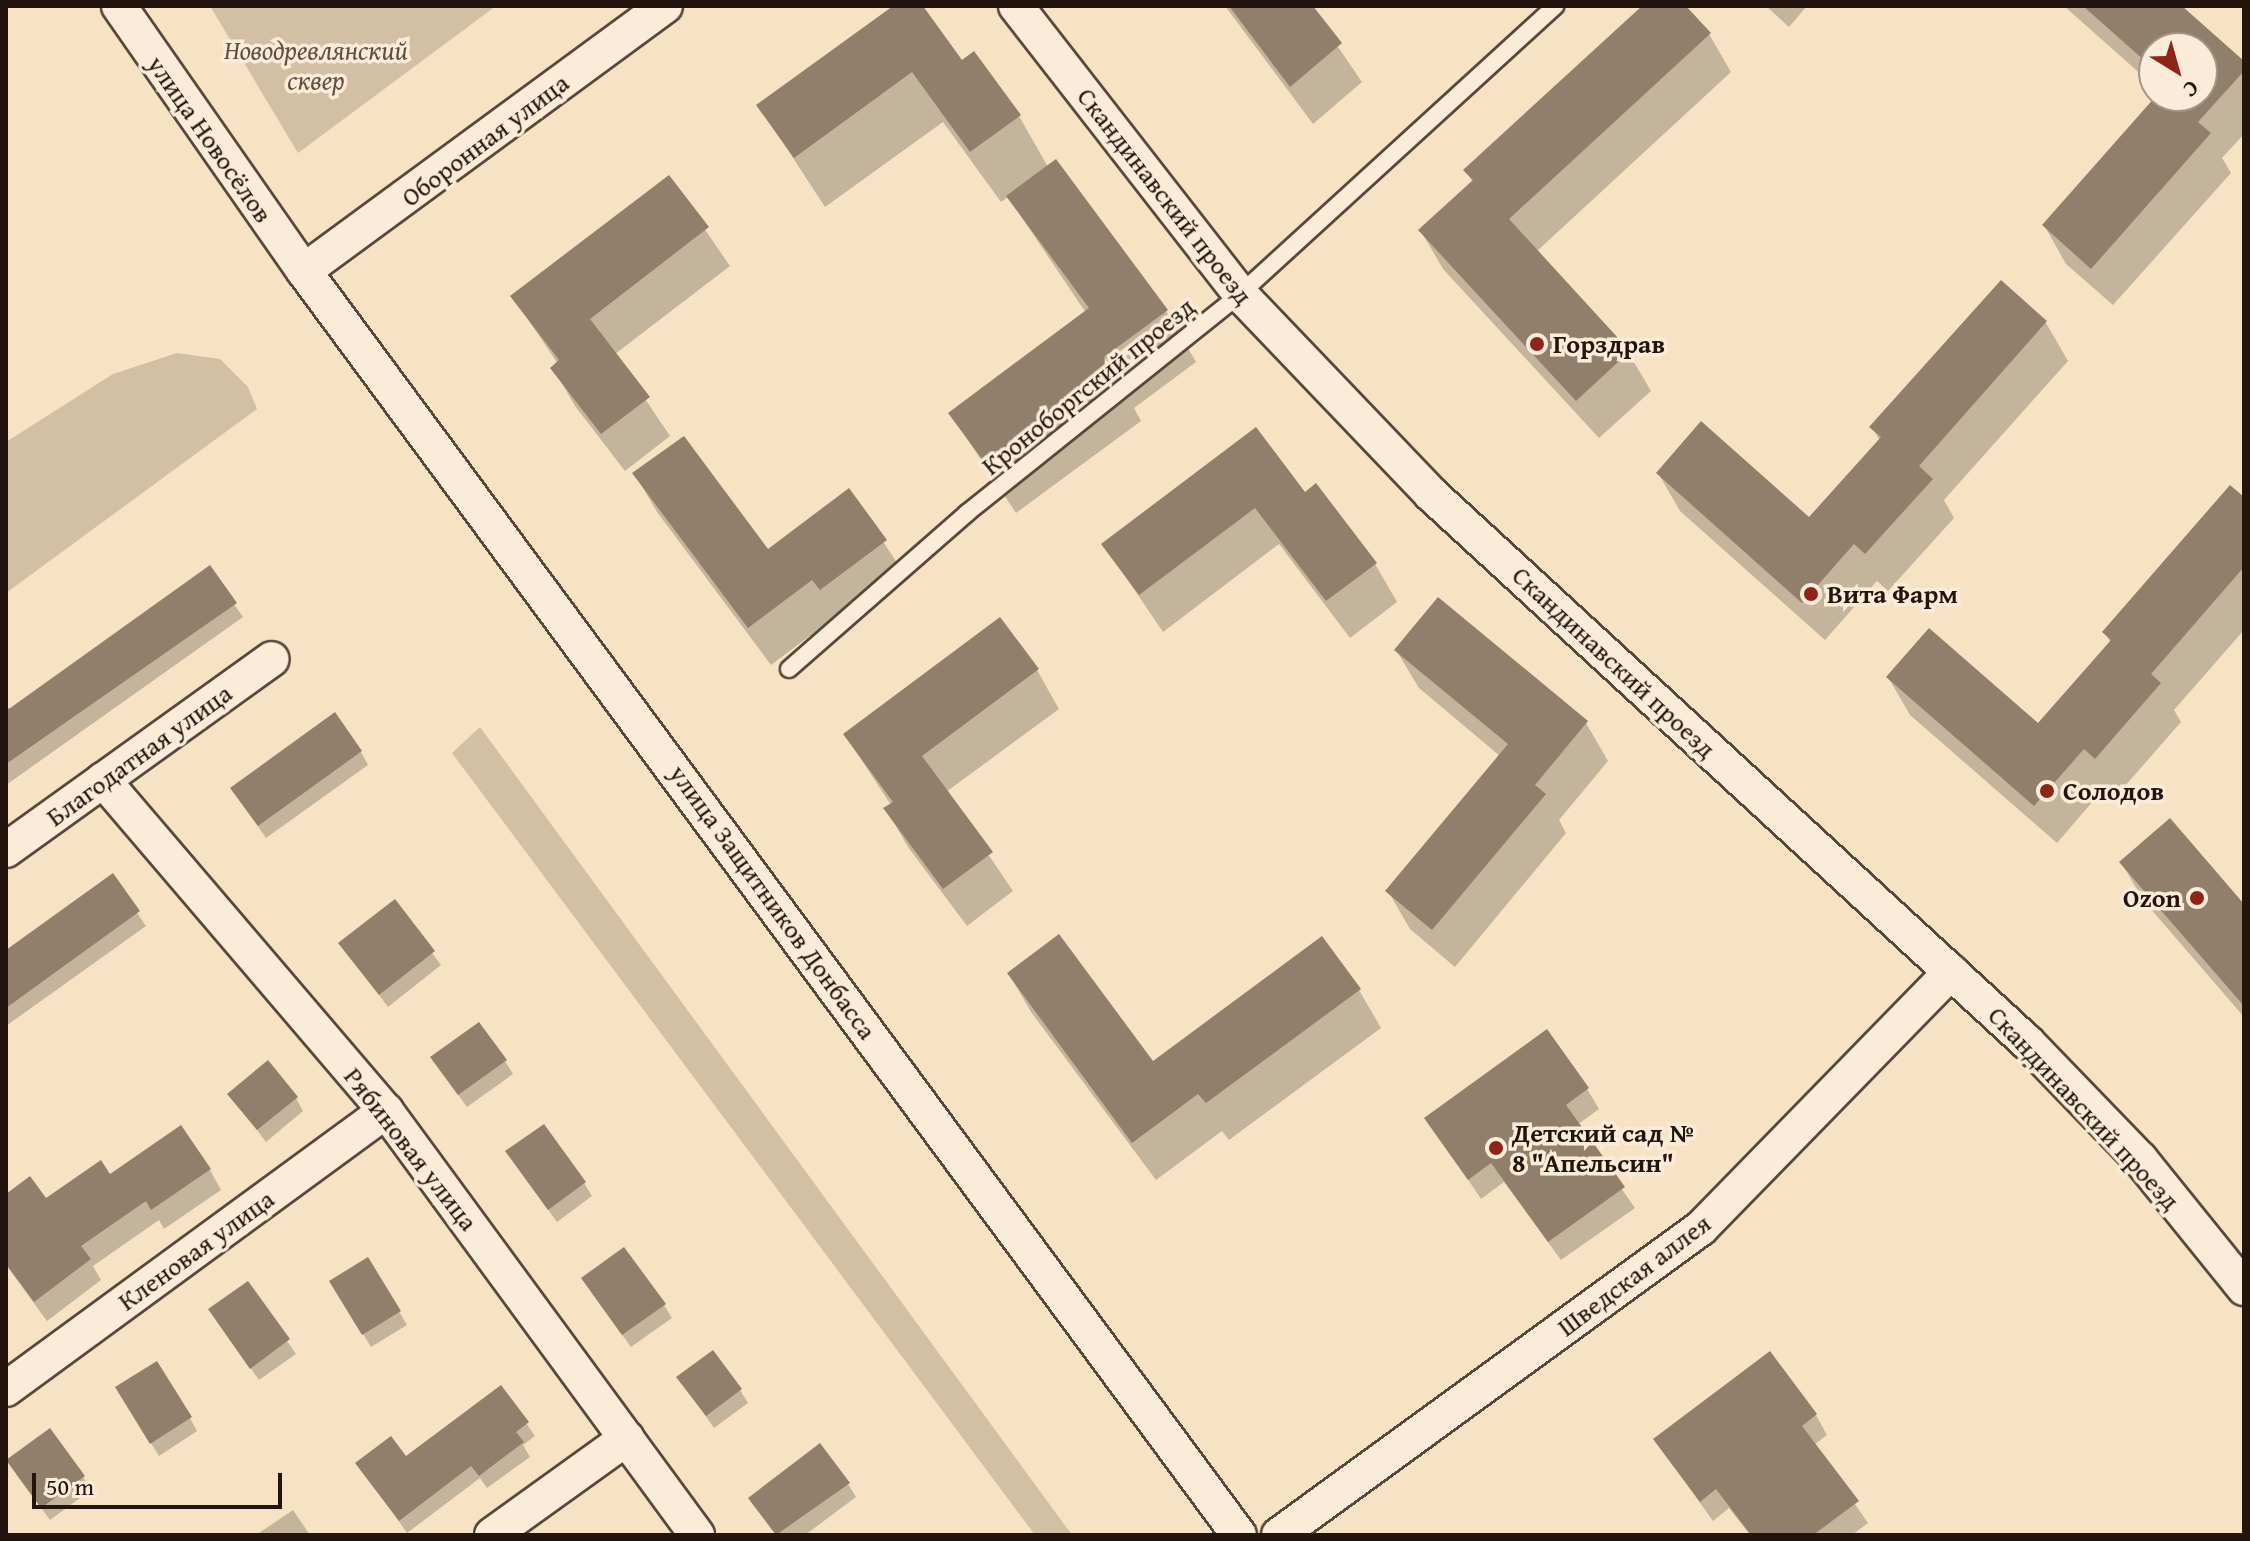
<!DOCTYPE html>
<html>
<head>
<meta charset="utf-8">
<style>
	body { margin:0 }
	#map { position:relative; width:2250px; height:1541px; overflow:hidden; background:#f7e2c3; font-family:"Gentium Book Plus",serif }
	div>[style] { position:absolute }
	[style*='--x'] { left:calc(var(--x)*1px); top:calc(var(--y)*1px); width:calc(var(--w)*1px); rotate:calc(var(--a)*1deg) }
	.green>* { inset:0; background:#d3bfa4 }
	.shadow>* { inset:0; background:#0003 }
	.building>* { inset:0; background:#917f6c }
	.roads { filter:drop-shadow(2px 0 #58483b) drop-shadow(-2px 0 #58483b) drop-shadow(0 2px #58483b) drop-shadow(0 -2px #58483b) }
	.lane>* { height:16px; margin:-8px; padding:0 8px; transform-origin:8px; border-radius:8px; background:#faecd8 }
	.street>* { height:34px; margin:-17px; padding:0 17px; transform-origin:17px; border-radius:17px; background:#faecd8 }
	.dots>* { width:22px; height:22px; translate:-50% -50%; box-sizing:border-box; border:4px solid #faecd8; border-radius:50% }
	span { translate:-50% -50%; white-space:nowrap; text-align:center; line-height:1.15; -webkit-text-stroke:7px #faecd8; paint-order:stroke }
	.park-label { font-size:26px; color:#615042; font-style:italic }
	.street-label { font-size:26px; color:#23140e }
	.poi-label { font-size:26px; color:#23140e; font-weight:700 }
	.left { translate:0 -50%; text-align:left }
	.right { translate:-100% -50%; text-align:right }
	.frame { position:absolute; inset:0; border:8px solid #23140e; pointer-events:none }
	.north { position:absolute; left:2138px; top:32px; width:80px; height:80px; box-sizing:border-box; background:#faecd8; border:2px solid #a49687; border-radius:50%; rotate:143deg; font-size:22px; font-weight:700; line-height:32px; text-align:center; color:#23140e }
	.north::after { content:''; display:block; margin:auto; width:28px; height:36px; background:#8f2418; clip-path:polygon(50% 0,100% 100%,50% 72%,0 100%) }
	.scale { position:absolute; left:32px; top:1473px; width:250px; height:36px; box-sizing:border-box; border:4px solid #23140e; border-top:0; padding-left:10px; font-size:24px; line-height:28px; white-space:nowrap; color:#23140e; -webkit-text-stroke:6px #faecd8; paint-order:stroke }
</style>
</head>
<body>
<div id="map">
	<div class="green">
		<i style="clip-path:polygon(210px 6px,496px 6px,298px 153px)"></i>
		<i style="clip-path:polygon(177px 353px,220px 359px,248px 387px,257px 409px,6px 593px,6px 442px,113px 374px)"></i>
		<i style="clip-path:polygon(480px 727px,1072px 1535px,1035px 1535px,452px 753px)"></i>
	</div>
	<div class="shadow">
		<i style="clip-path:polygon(896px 6px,921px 6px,962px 62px,1019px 116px,1048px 167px,1166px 311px,1196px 362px,1134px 408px,1141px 421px,1016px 513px,950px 413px,1086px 313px,1008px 197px,1001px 202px,943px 122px,825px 207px,759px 106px)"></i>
		<i style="clip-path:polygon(1225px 6px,1310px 6px,1362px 82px,1313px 124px)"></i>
		<i style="clip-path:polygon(1645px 6px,1683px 6px,1709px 34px,1731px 72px,1536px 252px,1628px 352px,1651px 391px,1599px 438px,1443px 269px,1421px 231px,1473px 183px,1466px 171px)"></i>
		<i style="clip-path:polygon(1766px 6px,1807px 6px,1789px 27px)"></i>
		<i style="clip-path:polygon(2064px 6px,2179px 6px,2244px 64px,2244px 134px,2222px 158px,2231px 173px,2113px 305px,2066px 264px,2044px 225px,2159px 96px,2202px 96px,2202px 48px,2154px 48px,2154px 86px)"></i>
		<i style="clip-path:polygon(669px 177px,730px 266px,615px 354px,670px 436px,625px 471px,575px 406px,553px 368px,558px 364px,513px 297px)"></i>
		<i style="clip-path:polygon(2001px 283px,2046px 323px,2068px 361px,1944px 500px,1954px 518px,1888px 591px,1877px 581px,1825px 640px,1680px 511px,1658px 473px,1809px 520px,1880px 441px,1872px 427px)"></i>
		<i style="clip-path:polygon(635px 474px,768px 552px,849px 491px,908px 579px,843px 627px,835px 617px,771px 665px,657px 512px)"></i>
		<i style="clip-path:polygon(1304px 495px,1375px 564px,1397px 602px,1350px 638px,1279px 544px,1163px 632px,1104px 545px)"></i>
		<i style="clip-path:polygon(2244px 500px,2244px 630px,2174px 710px,2181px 722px,2117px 795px,2106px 786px,2057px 843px,1910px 715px,1888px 677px,2039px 726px,2111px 643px,2104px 632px)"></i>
		<i style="clip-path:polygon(209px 568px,243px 617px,6px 785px,6px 708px,14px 708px)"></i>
		<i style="clip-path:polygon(1396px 650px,1586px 723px,1608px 761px,1559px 820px,1566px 833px,1455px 967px,1410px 929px,1388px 891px,1500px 756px,1419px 688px)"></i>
		<i style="clip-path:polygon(1037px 670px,1059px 709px,946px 792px,1013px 891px,967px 926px,908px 847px,886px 809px,891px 805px,845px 735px)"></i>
		<i style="clip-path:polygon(361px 752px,368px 765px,266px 838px,240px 801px)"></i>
		<i style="clip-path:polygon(2121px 862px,2244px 907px,2244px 1017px,2143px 900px)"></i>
		<i style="clip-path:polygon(112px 876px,146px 926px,6px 1026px,6px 952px)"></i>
		<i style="clip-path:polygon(394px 902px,441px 965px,388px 1007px,341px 944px)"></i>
		<i style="clip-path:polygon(1009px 974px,1153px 1064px,1359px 990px,1381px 1028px,1229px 1140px,1222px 1131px,1156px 1180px,1031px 1012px)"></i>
		<i style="clip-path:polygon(505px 1061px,513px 1074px,467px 1107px,441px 1071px)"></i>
		<i style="clip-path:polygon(1587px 1089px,1599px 1109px,1577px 1125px,1635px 1208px,1561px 1260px,1504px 1182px,1481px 1199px,1427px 1118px)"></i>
		<i style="clip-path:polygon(230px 1094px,296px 1098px,303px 1111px,266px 1142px)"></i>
		<i style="clip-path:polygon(516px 1165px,584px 1183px,592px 1196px,557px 1222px)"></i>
		<i style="clip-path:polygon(210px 1170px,221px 1190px,164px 1229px,159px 1220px,93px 1266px,101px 1280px,47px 1321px,6px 1265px,6px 1197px,46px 1201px,110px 1176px)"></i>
		<i style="clip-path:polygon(368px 1259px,407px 1325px,371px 1347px,331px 1282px)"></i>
		<i style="clip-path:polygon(247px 1283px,296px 1354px,259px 1380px,219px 1323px)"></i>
		<i style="clip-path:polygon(591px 1292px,664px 1305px,672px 1318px,631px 1347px)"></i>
		<i style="clip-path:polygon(679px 1378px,740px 1390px,748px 1403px,714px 1428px)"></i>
		<i style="clip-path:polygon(501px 1387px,535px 1436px,523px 1445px,530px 1457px,487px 1488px,480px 1478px,407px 1533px,358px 1463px,406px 1459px)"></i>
		<i style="clip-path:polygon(125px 1401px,190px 1418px,197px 1431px,159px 1456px)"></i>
		<i style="clip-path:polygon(1816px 1415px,1827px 1435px,1814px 1445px,1868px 1523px,1852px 1535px,1750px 1535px,1729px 1508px,1713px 1521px,1655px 1440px)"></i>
		<i style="clip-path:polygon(16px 1474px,83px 1477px,91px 1490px,50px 1520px)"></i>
		<i style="clip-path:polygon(848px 1484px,856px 1497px,805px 1535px,776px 1535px,751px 1498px)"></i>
		<i style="clip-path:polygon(293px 1510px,310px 1535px,256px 1535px)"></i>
	</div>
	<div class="building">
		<i style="clip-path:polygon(893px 6px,923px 6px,962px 60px,974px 51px,1021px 115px,970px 152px,912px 72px,794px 158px,756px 105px)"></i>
		<i style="clip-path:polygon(1229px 6px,1313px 6px,1342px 43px,1290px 87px)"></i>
		<i style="clip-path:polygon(1642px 6px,1686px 6px,1711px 33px,1509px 219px,1630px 351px,1576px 401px,1418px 230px,1473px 180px,1463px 170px)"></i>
		<i style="clip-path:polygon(2083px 6px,2182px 6px,2244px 61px,2244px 71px,2198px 122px,2211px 133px,2091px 269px,2042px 225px,2156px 96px,2202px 96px,2202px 48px,2154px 48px,2154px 69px)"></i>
		<i style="clip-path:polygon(1056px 159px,1168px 310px,1104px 357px,1113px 368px,985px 463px,948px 413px,1089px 308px,1006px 196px)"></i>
		<i style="clip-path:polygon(669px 175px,709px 227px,590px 319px,650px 397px,601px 434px,550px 368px,559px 360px,510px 296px)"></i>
		<i style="clip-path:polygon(2001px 280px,2047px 321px,1919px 466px,1933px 479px,1865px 554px,1854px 544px,1802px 603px,1656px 473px,1701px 421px,1809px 517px,1881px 437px,1869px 427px)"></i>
		<i style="clip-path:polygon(1256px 427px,1305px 492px,1316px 483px,1377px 563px,1326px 601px,1255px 508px,1139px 595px,1101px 544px)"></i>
		<i style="clip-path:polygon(684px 436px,768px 549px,849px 488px,887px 540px,820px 590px,812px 580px,748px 628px,632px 473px)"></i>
		<i style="clip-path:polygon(2230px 485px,2244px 497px,2244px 567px,2151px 674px,2161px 683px,2095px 759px,2084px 749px,2034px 806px,1886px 677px,1929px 628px,2038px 723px,2111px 640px,2102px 632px)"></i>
		<i style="clip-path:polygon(210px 565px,237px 603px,6px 764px,6px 711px)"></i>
		<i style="clip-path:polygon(1438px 597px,1588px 721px,1535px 785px,1546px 794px,1432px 930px,1385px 891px,1508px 744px,1394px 650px)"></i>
		<i style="clip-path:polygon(1000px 617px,1039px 669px,922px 756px,993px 852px,943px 889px,883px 808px,893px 802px,843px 734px)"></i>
		<i style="clip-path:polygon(335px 712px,362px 751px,258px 826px,230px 788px)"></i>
		<i style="clip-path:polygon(2170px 818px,2244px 904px,2244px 1006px,2119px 862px)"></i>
		<i style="clip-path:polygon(113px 873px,140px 911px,6px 1008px,6px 950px)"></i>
		<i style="clip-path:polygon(395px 899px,435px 951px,379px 995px,338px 943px)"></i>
		<i style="clip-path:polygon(1059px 934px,1153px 1061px,1322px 936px,1361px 989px,1206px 1103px,1198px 1094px,1132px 1143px,1007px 973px)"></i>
		<i style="clip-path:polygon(479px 1022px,507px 1060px,458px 1095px,430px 1057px)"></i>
		<i style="clip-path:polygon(1547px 1029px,1589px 1088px,1566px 1105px,1625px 1187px,1548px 1242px,1491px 1163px,1468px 1180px,1424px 1118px)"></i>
		<i style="clip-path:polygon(268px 1060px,298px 1097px,257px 1130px,227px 1094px)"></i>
		<i style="clip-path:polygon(544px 1124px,586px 1182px,548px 1210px,505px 1151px)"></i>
		<i style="clip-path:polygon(181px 1125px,211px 1169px,151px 1210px,146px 1201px,81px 1246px,91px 1259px,34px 1302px,6px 1264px,6px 1194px,30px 1176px,46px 1198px,101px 1160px,110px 1174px)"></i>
		<i style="clip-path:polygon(624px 1247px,666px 1304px,622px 1335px,581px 1278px)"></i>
		<i style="clip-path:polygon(368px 1257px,401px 1311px,362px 1335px,329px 1281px)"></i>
		<i style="clip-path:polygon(248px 1281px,290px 1339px,250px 1369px,208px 1309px)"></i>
		<i style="clip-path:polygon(713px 1350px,742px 1389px,706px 1416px,676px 1377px)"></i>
		<i style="clip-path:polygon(1770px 1351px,1817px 1414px,1802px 1426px,1859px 1501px,1813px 1535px,1751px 1535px,1716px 1489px,1700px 1502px,1653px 1439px)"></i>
		<i style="clip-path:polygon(157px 1361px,192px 1417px,150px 1444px,115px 1387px)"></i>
		<i style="clip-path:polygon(501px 1385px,529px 1422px,516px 1432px,524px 1442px,479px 1476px,471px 1466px,399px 1521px,355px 1463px,391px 1436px,406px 1456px)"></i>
		<i style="clip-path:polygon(50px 1428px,85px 1476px,41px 1508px,6px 1460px)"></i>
		<i style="clip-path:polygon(820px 1443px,850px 1483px,776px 1535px,748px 1498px)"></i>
	</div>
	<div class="roads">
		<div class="lane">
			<i style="--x:789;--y:669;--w:237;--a:-41.2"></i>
			<i style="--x:967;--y:513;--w:350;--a:-38.7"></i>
			<i style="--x:1240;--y:294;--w:427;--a:-42.4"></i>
		</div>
		<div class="street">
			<i style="--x:119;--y:6;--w:323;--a:55.1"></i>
			<i style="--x:304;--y:271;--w:1572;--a:53.51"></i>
			<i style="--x:1016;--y:6;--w:365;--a:52.1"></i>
			<i style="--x:1240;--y:294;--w:277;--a:46.3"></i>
			<i style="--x:1431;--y:494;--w:810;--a:42.6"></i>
			<i style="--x:2027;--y:1042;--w:163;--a:46"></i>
			<i style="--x:2140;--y:1159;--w:166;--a:51.1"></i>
			<i style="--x:304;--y:271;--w:448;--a:-36.3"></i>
			<i style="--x:103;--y:780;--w:435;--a:49.5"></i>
			<i style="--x:386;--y:1111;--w:526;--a:53.74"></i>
			<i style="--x:6;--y:850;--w:327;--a:-35.7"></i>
			<i style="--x:6;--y:1389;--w:471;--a:-36.2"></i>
			<i style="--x:492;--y:1535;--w:166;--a:-35.7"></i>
			<i style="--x:1279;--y:1535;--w:522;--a:-36.04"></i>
			<i style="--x:1701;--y:1228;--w:358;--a:-45.7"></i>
		</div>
	</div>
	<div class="dots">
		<i style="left:1537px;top:344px;background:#8f2418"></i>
		<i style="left:1811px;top:594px;background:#8f2418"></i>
		<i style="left:2047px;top:791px;background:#8f2418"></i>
		<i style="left:2197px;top:898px;background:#8f2418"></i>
		<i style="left:1496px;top:1148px;background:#8f2418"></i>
	</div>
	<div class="park-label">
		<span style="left:316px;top:65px">Новодревлянский<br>сквер</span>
	</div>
	<div class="street-label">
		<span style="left:210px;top:139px;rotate:55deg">улица Новосёлов</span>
		<span style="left:485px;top:140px;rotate:-37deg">Оборонная улица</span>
		<span style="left:1165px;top:196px;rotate:52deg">Скандинавский проезд</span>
		<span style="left:1088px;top:386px;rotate:-39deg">Кроноборгский проезд</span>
		<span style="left:1614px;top:662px;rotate:43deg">Скандинавский проезд</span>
		<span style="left:139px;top:755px;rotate:-36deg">Благодатная улица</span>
		<span style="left:773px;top:902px;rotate:54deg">улица Защитников Донбасса</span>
		<span style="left:2084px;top:1108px;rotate:47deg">Скандинавский проезд</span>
		<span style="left:411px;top:1149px;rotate:52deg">Рябиновая улица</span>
		<span style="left:196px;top:1250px;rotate:-36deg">Кленовая улица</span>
		<span style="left:1634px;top:1275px;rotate:-37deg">Шведская аллея</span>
	</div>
	<div class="poi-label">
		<span class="left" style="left:1553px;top:344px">Горздрав</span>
		<span class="left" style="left:1827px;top:594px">Вита Фарм</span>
		<span class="left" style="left:2063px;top:791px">Солодов</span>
		<span class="right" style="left:2181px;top:898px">Ozon</span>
		<span class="left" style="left:1512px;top:1148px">Детский сад №<br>8 "Апельсин"</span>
	</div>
	<div class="frame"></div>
	<div class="north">С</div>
	<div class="scale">50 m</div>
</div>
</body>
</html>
